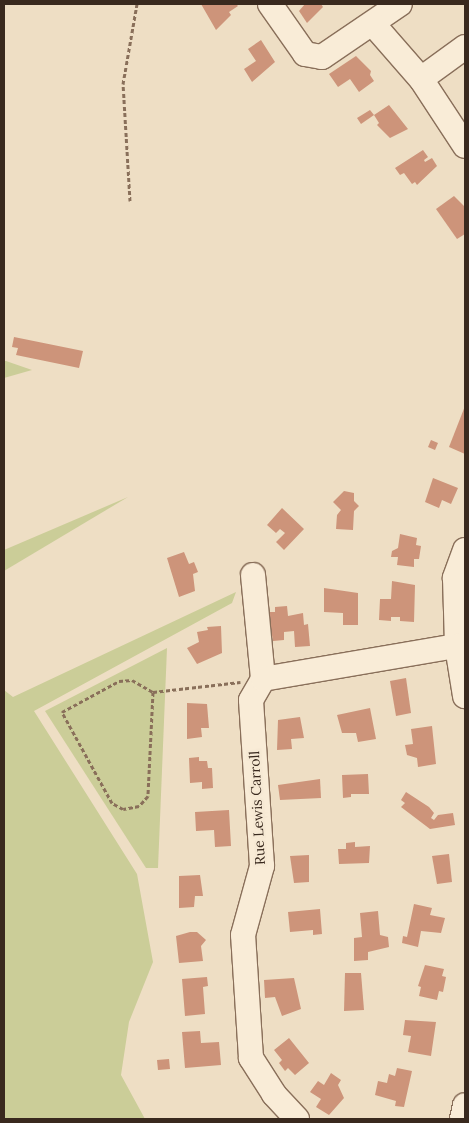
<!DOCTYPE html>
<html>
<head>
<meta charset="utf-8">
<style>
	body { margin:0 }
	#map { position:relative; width:469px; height:1123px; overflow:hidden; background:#eedec4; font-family:Lora,serif }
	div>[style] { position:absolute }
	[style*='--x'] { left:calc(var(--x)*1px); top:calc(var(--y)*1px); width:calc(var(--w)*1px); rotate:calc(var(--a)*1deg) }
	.green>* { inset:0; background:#cbcd98 }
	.building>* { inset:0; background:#cd947a }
	.path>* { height:3px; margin-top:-1.5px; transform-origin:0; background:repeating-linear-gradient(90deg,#896f5a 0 4px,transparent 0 6.5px) }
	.roads { filter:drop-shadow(1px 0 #896f5a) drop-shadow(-1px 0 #896f5a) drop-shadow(0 1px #896f5a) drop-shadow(0 -1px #896f5a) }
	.minor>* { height:24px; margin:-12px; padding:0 12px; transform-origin:12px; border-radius:12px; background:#f9ecd7 }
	span { translate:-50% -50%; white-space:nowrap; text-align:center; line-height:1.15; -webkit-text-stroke:5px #f6e9d4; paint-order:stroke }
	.street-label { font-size:14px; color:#39291e }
	.frame { position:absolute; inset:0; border:5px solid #39291e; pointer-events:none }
</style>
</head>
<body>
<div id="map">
	<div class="green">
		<i style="clip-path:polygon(4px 361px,6px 361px,32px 370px,4px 378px)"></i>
		<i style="clip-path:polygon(128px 497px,4px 571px,4px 550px)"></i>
		<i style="clip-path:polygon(236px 592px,232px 603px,34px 711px,137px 874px,153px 962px,129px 1022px,121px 1075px,145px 1119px,4px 1119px,4px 690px,13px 697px)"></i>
		<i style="clip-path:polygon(167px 648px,158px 868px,146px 868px,45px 711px)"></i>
	</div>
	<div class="building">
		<i style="clip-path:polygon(201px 4px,236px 4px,238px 6px,229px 12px,231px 15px,216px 30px)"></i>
		<i style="clip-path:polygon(305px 4px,321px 4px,323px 7px,307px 23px,299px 11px)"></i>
		<i style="clip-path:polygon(261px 40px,275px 62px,252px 82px,244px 69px,256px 61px,248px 49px)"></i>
		<i style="clip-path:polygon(356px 56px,371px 71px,370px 75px,374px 81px,359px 92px,350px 79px,338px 87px,329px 74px)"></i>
		<i style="clip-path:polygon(389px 105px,408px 129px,390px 138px,377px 125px,379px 123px,374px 115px)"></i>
		<i style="clip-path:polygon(370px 110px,374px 115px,361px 124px,357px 118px)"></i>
		<i style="clip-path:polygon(423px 150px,428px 157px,424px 160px,425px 162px,432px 158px,437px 166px,417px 185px,415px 182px,412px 184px,404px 173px,400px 175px,395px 168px)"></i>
		<i style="clip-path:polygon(454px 196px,465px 207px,465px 234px,457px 239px,436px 209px)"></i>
		<i style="clip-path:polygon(14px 337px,83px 351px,79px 368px,16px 355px,18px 348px,12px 347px)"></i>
		<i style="clip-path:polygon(465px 406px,465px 454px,449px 447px)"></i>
		<i style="clip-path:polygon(431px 440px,438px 443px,435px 450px,428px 447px)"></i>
		<i style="clip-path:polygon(433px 478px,458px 488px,451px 504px,442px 500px,439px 508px,425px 502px)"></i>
		<i style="clip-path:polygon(344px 491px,354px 493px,354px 501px,359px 506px,354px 511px,353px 530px,336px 529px,337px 515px,341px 510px,333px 502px)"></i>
		<i style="clip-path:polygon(282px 508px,304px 529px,284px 550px,276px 542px,285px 533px,280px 529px,276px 533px,267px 525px)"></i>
		<i style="clip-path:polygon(400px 534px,417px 538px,416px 545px,421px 546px,419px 559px,414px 559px,414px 567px,397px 565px,398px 557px,391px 557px,392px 551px,398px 548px)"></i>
		<i style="clip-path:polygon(184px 552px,189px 564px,194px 562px,198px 572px,193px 574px,195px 591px,179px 597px,167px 558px)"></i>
		<i style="clip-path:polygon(392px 581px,415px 585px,414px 622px,400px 621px,400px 617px,391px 617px,391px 621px,379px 620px,380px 599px,391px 599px)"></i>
		<i style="clip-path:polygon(324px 588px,358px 593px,358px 625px,343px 625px,343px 613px,324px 612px)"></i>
		<i style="clip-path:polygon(287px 606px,288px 616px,303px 613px,304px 625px,308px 624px,310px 646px,295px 647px,294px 631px,284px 632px,284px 640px,273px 641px,268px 612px,275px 612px,275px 607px)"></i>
		<i style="clip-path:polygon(221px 626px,222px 653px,197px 664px,187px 648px,199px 642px,197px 632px,208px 630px,207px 627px)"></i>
		<i style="clip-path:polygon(406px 678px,411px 713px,396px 716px,390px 681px)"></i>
		<i style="clip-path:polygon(187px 703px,207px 704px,209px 728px,201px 728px,202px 737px,187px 739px)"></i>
		<i style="clip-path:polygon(370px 708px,376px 739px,358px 742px,356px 733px,342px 733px,337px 715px)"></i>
		<i style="clip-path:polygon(300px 717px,304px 738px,291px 739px,292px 749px,277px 750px,278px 720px)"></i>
		<i style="clip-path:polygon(432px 726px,436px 764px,418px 767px,417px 758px,407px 755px,405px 745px,413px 744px,411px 729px)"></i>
		<i style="clip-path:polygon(199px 757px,199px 761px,207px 761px,208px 768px,212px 768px,213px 788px,202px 789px,202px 782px,190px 783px,189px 758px)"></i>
		<i style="clip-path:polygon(368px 774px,369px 794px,351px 794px,351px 797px,343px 798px,342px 775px)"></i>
		<i style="clip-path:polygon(320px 779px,321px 798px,280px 800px,278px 785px)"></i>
		<i style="clip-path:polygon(406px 792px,429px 807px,434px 813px,431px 818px,434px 820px,438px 815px,453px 813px,455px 825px,430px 829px,401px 807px,405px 803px,401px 800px)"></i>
		<i style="clip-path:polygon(229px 810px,231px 846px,215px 847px,214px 830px,196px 831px,195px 812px)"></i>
		<i style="clip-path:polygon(355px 842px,355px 847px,370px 846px,369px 863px,339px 864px,338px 849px,346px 849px,346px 843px)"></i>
		<i style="clip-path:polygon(449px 854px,452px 882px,437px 884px,432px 856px)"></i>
		<i style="clip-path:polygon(309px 855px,309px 882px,294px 883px,290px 856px)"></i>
		<i style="clip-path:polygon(200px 875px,203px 896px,195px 896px,194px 907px,179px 908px,179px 876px)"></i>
		<i style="clip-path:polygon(414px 904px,432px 908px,430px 915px,445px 918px,441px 933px,421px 931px,418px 947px,402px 943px,403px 936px,407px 937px)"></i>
		<i style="clip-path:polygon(320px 909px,322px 934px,313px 935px,313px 930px,290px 932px,288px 912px)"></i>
		<i style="clip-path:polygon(378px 911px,380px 935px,388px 937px,389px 947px,368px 952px,368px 960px,354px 961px,354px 938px,362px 937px,360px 913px)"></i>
		<i style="clip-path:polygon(190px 932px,197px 932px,206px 940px,201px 946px,203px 961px,179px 963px,176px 936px)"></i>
		<i style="clip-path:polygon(425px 965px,444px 969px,442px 976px,446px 977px,443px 992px,439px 991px,437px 1000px,419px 996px,421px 987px,418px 986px)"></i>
		<i style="clip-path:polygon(345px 973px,361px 973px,364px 1010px,344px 1011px)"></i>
		<i style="clip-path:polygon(207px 977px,208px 986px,203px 987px,205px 1014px,185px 1016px,182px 979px)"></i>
		<i style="clip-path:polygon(294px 978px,301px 1009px,282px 1016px,275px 997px,265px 998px,264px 980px)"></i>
		<i style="clip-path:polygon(405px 1020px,436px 1022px,431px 1056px,408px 1052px,411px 1036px,403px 1035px)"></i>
		<i style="clip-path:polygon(200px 1031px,201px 1043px,219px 1042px,221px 1065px,185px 1068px,182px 1032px)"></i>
		<i style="clip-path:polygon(289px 1038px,309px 1063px,295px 1075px,288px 1068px,285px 1071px,279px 1063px,282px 1060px,274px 1050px)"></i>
		<i style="clip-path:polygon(169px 1059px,170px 1069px,158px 1070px,157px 1060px)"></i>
		<i style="clip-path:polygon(397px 1068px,412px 1071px,404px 1107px,395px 1106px,396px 1101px,375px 1095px,378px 1081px,387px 1083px,389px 1074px,395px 1076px)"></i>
		<i style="clip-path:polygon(331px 1073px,341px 1080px,338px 1085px,344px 1098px,329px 1115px,316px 1107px,321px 1099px,310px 1092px,318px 1081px,324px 1085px)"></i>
	</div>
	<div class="path">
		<i style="--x:130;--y:201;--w:117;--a:-93.4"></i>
		<i style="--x:123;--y:84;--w:81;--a:-80.1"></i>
		<i style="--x:153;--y:692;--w:104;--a:92.8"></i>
		<i style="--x:148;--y:796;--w:13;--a:132"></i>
		<i style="--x:139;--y:806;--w:16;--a:169"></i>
		<i style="--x:123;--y:809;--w:13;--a:-151"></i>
		<i style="--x:112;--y:803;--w:104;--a:-118.8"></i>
		<i style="--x:62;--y:712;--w:65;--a:-28.5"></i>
		<i style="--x:119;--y:681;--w:13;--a:-4"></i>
		<i style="--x:132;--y:680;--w:24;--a:30"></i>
		<i style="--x:153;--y:692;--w:88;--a:-6.6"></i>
	</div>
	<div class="roads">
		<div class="minor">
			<i style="--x:270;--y:4;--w:61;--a:55"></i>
			<i style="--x:305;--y:54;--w:17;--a:10"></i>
			<i style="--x:322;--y:57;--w:94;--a:-34.2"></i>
			<i style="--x:373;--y:24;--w:73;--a:48.9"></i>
			<i style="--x:465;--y:47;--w:54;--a:144"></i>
			<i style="--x:421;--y:79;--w:80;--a:56.7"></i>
			<i style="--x:465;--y:550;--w:30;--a:110"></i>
			<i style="--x:455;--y:578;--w:68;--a:88.3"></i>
			<i style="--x:457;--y:646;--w:51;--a:80.9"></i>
			<i style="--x:253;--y:575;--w:104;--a:84.5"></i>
			<i style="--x:297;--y:1119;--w:34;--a:-133"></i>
			<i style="--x:274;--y:1094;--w:43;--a:-122.6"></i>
			<i style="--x:251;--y:1058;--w:123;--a:-93.7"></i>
			<i style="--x:243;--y:935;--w:72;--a:-74.6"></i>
			<i style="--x:262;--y:866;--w:166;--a:-93.8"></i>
			<i style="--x:251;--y:700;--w:24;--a:-60"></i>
			<i style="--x:263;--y:679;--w:197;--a:-9.7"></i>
			<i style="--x:462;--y:1119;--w:14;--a:-78"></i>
		</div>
	</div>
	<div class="street-label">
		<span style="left:257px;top:808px;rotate:-93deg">Rue Lewis Carroll</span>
	</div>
	<div class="frame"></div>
</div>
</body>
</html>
